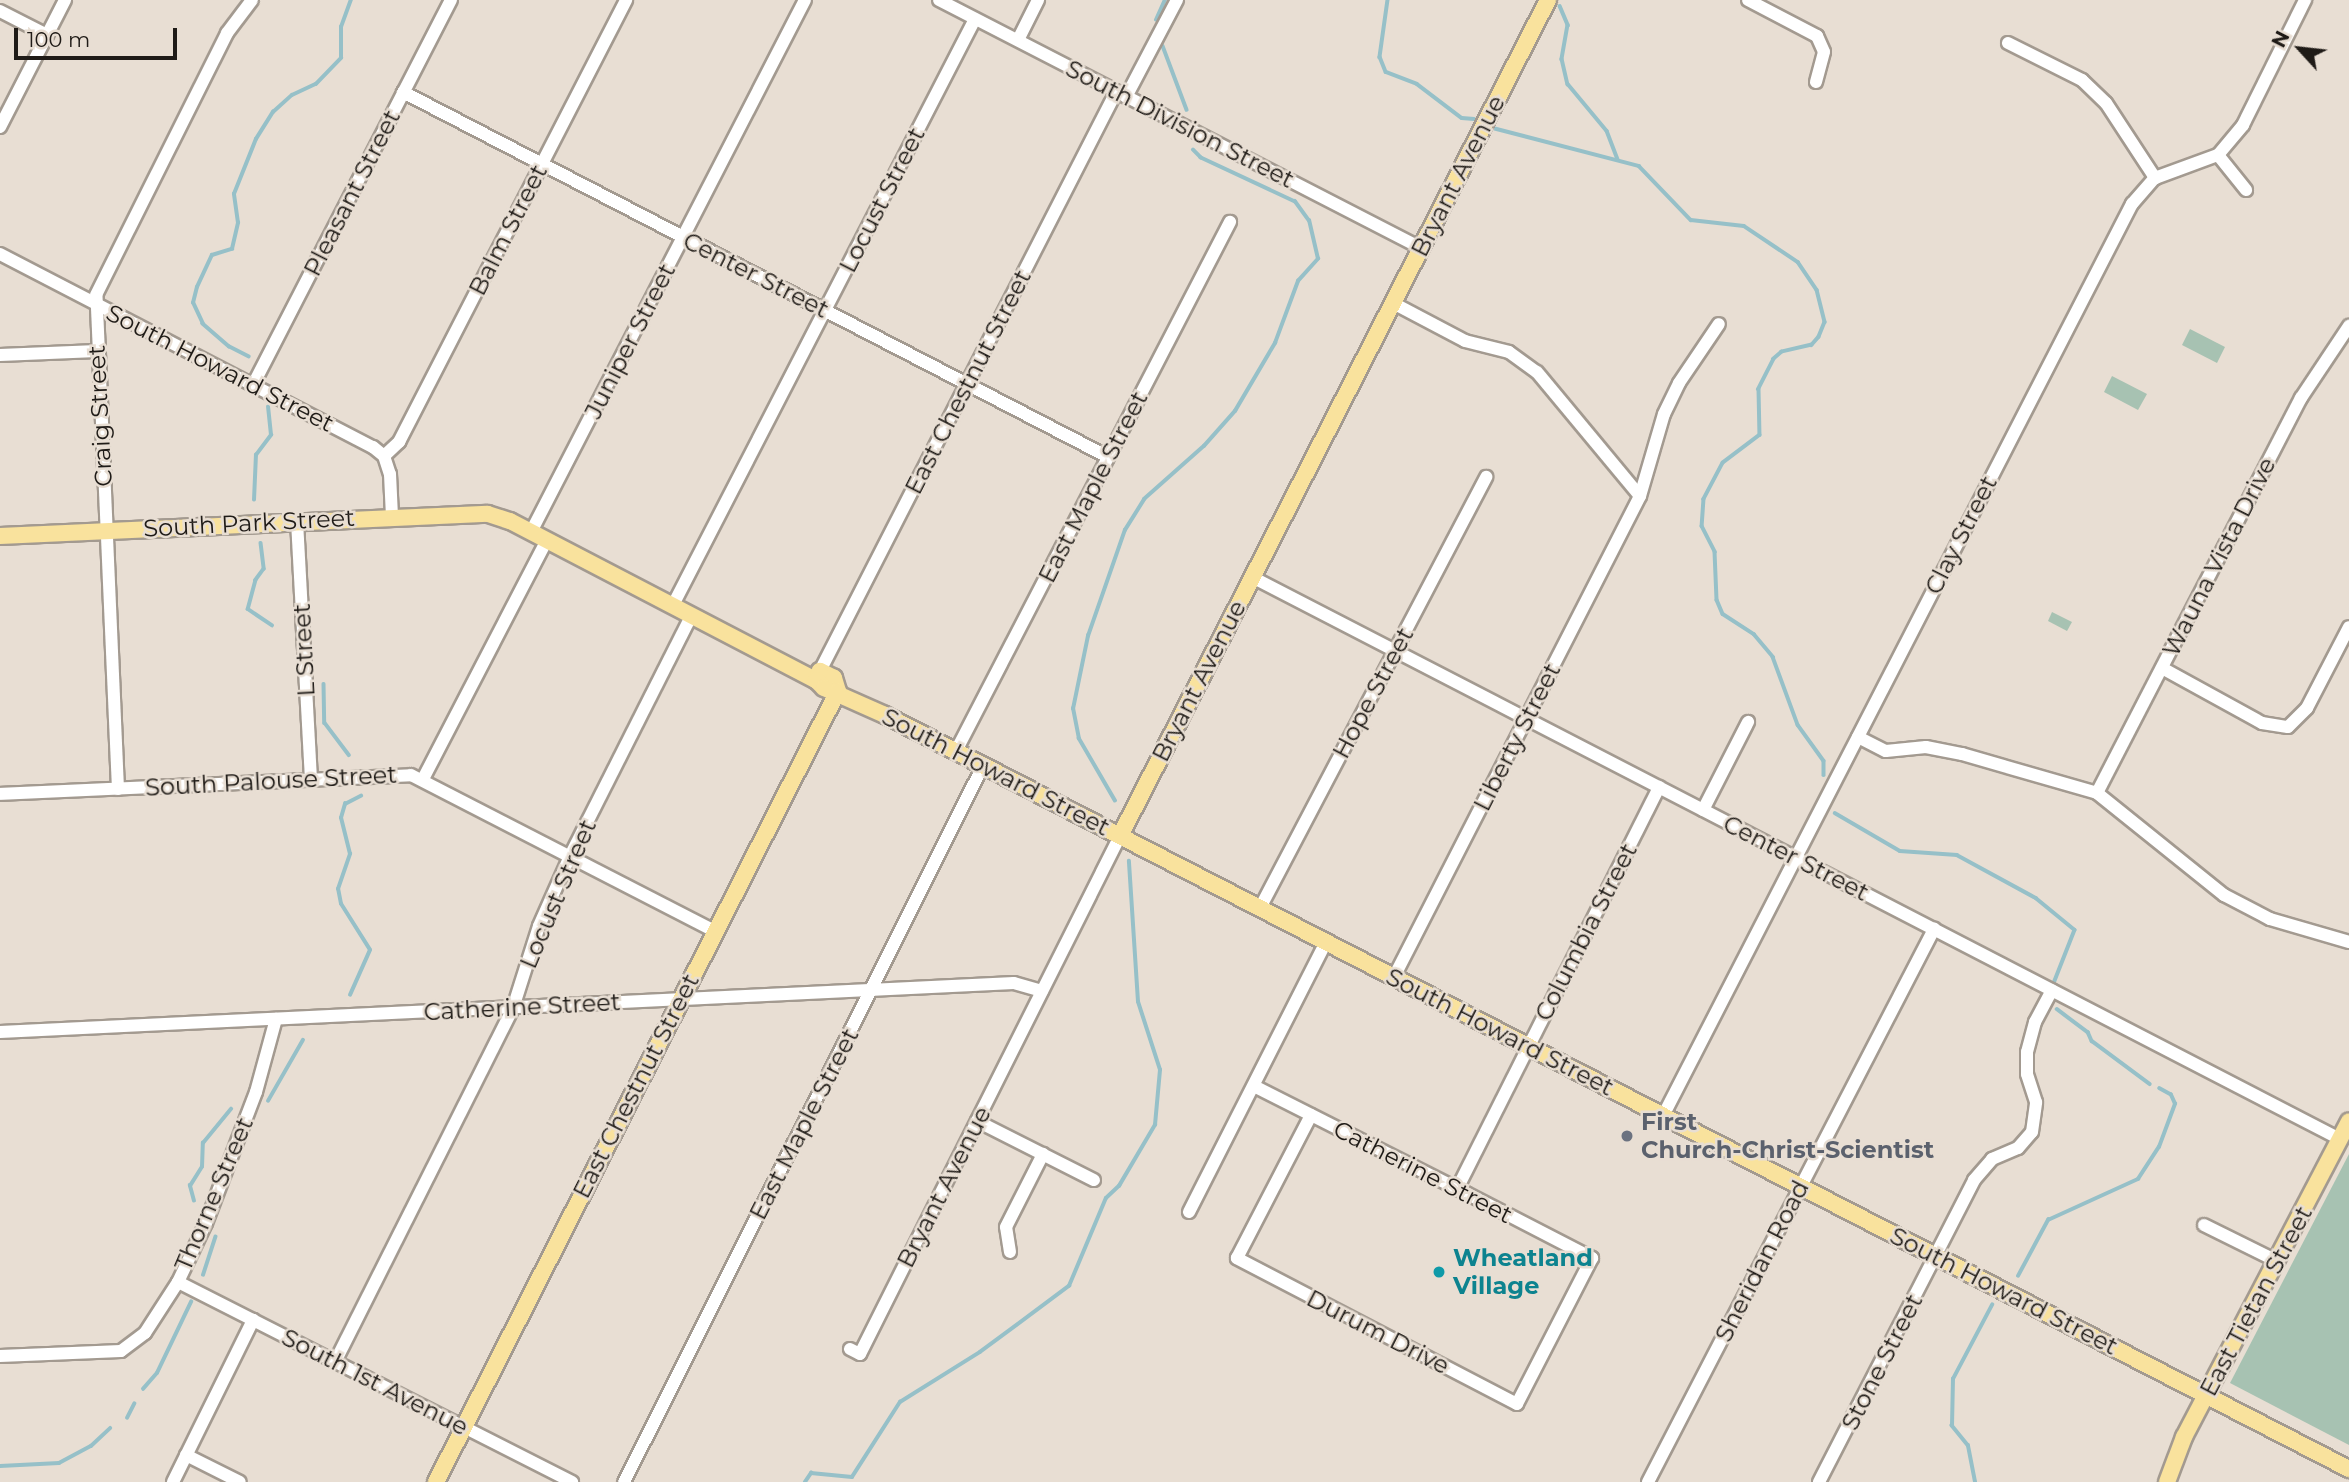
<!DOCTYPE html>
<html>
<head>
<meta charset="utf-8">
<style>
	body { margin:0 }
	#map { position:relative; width:2349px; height:1482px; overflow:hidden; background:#e8ded3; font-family:Montserrat,sans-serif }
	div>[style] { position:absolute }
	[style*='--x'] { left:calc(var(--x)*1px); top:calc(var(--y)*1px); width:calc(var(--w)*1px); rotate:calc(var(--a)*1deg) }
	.green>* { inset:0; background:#a7c2b2 }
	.stream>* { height:3.5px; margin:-1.75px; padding:0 1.75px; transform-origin:1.75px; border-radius:1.75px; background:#96c0c8 }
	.roads { filter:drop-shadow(2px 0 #a39a90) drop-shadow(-2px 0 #a39a90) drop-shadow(0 2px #a39a90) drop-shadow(0 -2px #a39a90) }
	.minor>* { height:12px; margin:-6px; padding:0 6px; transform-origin:6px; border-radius:6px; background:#fff }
	.major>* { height:16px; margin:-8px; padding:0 8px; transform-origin:8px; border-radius:8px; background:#f9e29d }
	.dots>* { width:19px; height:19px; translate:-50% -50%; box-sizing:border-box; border:4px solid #e8ded3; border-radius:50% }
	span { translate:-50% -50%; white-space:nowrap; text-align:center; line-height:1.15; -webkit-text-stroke:5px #e8ded3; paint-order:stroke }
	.street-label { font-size:24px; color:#1f1b17 }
	.worship-label { font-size:24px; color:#5b616d; font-weight:700 }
	.left { translate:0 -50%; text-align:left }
	.culture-label { font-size:24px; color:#0d838f; font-weight:700 }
	.north { position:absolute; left:2265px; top:14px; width:70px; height:70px; -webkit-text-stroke:5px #e8ded3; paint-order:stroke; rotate:297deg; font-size:19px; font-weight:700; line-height:28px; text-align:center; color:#1f1b17 }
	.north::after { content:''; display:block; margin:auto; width:24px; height:32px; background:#1f1b17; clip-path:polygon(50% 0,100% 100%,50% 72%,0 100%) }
	.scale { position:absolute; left:14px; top:28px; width:163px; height:32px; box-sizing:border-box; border:4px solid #1f1b17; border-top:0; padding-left:9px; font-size:21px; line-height:24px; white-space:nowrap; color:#1f1b17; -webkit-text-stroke:5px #e8ded3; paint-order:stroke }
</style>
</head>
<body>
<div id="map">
	<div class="green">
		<i style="clip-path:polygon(2190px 329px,2225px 347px,2217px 363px,2182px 345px)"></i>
		<i style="clip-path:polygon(2112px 376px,2147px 394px,2138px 410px,2104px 392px)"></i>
		<i style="clip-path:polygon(2052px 612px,2072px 622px,2067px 631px,2048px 621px)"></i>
		<i style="clip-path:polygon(2349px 1154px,2349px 1445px,2230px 1383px)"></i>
	</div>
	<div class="stream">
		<i style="--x:1388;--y:0;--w:58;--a:98"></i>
		<i style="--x:1380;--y:57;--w:16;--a:68"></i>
		<i style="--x:1386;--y:72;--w:33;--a:21"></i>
		<i style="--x:1417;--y:84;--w:56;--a:37.1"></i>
		<i style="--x:1462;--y:118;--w:12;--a:5"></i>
		<i style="--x:1560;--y:6;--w:21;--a:67"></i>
		<i style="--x:1568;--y:25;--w:35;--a:100"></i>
		<i style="--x:1562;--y:59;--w:26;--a:77"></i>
		<i style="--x:1568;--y:84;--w:61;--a:50.3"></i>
		<i style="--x:1607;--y:131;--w:30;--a:69"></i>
		<i style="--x:1156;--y:20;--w:22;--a:-66"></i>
		<i style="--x:1163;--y:46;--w:68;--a:69.4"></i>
		<i style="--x:1493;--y:128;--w:151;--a:14.6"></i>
		<i style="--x:1639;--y:166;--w:75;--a:46.1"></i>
		<i style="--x:1691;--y:220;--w:53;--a:6.5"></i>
		<i style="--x:1744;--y:226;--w:65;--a:33.7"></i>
		<i style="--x:1798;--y:262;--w:34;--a:56"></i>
		<i style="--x:1817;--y:290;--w:33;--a:76"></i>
		<i style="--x:1825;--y:322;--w:16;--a:112"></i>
		<i style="--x:1819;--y:337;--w:11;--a:131"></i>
		<i style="--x:1812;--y:345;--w:31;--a:167"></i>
		<i style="--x:1782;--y:352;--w:11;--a:139"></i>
		<i style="--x:1774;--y:359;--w:34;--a:117"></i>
		<i style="--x:1759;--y:389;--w:46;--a:88.8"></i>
		<i style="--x:1760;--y:435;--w:46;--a:142.9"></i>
		<i style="--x:1723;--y:463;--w:41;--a:117.8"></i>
		<i style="--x:1704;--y:499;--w:27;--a:94"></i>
		<i style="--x:1702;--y:526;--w:29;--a:63"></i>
		<i style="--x:1715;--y:552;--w:48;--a:87.6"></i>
		<i style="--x:1717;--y:600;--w:15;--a:67"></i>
		<i style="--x:1723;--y:614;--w:37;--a:33"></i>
		<i style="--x:1754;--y:634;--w:30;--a:50"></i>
		<i style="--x:1773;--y:657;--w:72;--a:69.8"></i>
		<i style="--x:1798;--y:725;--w:44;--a:54.2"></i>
		<i style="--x:1824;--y:761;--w:14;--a:90"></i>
		<i style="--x:249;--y:357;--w:22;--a:-153"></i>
		<i style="--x:229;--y:347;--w:35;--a:-139"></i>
		<i style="--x:203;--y:324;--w:23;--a:-115"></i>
		<i style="--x:193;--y:303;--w:16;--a:-76"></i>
		<i style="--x:197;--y:287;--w:35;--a:-65"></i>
		<i style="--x:212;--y:255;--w:21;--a:-17"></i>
		<i style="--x:232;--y:249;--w:27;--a:-77"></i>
		<i style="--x:238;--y:223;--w:29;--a:-98"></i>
		<i style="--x:234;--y:194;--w:59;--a:-68.2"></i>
		<i style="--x:256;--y:139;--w:32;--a:-58"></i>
		<i style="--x:273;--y:112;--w:25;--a:-42"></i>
		<i style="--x:292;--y:95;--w:26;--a:-25"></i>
		<i style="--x:316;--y:84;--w:36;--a:-46"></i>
		<i style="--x:341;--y:58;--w:31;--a:-90"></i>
		<i style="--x:341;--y:27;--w:29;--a:-70"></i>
		<i style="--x:254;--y:500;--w:45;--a:-87.5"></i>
		<i style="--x:256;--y:455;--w:25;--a:-53"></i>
		<i style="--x:271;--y:435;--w:28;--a:-96"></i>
		<i style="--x:261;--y:543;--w:26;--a:83"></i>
		<i style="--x:264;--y:569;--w:14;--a:126"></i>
		<i style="--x:256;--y:580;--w:30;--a:105"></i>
		<i style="--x:248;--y:609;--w:29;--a:34"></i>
		<i style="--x:324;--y:684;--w:39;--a:89"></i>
		<i style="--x:325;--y:723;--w:40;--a:53"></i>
		<i style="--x:1115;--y:801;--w:72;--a:-120.1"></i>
		<i style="--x:1079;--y:739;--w:31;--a:-101"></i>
		<i style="--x:1073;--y:709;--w:75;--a:-78.4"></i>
		<i style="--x:1088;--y:636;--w:112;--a:-70.8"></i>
		<i style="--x:1125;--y:530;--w:36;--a:-58"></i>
		<i style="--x:1144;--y:499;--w:80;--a:-41.5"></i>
		<i style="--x:1204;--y:446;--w:47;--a:-48.5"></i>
		<i style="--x:1235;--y:411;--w:79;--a:-59.5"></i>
		<i style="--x:1275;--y:343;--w:66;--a:-69.6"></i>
		<i style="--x:1298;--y:281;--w:30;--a:-48"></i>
		<i style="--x:1318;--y:259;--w:39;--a:-103"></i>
		<i style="--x:1309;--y:221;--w:24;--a:-126"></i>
		<i style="--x:1295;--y:202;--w:104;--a:-154.9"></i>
		<i style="--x:1201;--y:158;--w:11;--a:-135"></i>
		<i style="--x:1835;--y:813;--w:75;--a:30.3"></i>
		<i style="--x:1900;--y:851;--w:57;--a:4"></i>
		<i style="--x:1957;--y:855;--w:90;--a:28.6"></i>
		<i style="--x:2036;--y:898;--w:50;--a:39.4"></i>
		<i style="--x:2075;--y:930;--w:55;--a:111.4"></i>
		<i style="--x:350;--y:995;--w:49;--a:-66"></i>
		<i style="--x:370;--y:950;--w:54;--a:-122.2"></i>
		<i style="--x:341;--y:904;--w:15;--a:-101"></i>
		<i style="--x:338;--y:889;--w:37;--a:-71"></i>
		<i style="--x:350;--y:854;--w:37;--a:-104"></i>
		<i style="--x:341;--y:818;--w:15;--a:-74"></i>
		<i style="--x:345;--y:804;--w:18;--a:-27"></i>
		<i style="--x:2057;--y:1009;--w:39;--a:37"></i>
		<i style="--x:2088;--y:1032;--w:10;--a:66"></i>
		<i style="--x:2092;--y:1041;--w:72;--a:36.6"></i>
		<i style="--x:268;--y:1101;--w:70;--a:-60.2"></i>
		<i style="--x:194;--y:1201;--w:16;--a:-105"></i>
		<i style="--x:190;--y:1186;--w:22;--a:-58"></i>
		<i style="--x:202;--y:1167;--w:24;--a:-88"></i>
		<i style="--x:203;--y:1143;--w:44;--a:-50.5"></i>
		<i style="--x:203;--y:1275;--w:40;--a:-72"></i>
		<i style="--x:2018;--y:1276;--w:64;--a:-61.8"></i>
		<i style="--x:2048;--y:1220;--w:99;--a:-24.5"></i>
		<i style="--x:2138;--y:1179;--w:38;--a:-57"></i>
		<i style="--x:2159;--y:1147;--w:46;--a:-69.6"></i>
		<i style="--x:2175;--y:1104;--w:10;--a:-114"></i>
		<i style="--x:2171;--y:1095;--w:13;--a:-151"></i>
		<i style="--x:143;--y:1389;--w:21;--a:-49"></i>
		<i style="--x:157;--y:1373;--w:79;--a:-64.4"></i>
		<i style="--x:127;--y:1418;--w:16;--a:-63"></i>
		<i style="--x:0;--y:1466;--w:59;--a:-2.9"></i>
		<i style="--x:59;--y:1463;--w:36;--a:-28"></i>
		<i style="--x:91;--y:1446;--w:26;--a:-43"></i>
		<i style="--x:805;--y:1482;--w:11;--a:-56"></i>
		<i style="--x:811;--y:1473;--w:41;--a:5.6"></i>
		<i style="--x:852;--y:1477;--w:89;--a:-57.4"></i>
		<i style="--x:900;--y:1402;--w:94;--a:-32"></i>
		<i style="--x:980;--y:1352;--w:111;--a:-36.6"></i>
		<i style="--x:1069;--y:1286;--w:95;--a:-67.2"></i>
		<i style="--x:1106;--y:1198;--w:18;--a:-43"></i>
		<i style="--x:1119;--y:1186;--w:71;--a:-59.5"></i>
		<i style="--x:1155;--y:1125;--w:55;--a:-84.8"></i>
		<i style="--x:1160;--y:1070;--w:71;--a:-107.9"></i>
		<i style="--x:1138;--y:1002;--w:141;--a:-93.7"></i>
		<i style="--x:1975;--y:1482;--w:37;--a:-101"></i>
		<i style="--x:1968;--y:1446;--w:26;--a:-129"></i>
		<i style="--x:1952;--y:1426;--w:47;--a:-88.8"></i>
		<i style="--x:1953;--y:1379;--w:84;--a:-62.2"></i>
	</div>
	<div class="roads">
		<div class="minor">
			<i style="--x:939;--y:0;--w:542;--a:27.23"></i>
			<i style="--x:1748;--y:0;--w:78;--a:27.6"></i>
			<i style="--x:1817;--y:36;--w:17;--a:66"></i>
			<i style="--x:1824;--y:52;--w:31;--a:105"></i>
			<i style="--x:0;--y:11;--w:53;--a:27.1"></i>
			<i style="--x:1018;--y:40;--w:45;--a:-63.4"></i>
			<i style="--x:2008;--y:43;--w:83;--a:26.6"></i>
			<i style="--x:2082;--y:80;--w:33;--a:44"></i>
			<i style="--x:2106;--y:103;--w:90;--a:56.8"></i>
			<i style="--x:403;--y:92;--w:794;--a:27.37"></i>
			<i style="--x:1126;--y:97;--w:110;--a:-62.3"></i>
			<i style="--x:0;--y:127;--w:143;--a:-62.9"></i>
			<i style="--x:2218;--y:155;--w:45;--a:51.3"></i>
			<i style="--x:0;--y:254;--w:420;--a:27.4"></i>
			<i style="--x:373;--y:447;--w:14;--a:39"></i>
			<i style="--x:384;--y:456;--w:19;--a:72"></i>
			<i style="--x:390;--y:474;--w:42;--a:87.3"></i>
			<i style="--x:1393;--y:303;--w:81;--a:27.8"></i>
			<i style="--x:1465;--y:341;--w:45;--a:14"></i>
			<i style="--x:1509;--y:352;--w:34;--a:36"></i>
			<i style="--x:1537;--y:372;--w:161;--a:50.3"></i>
			<i style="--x:0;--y:355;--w:97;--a:-2.4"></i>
			<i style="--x:253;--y:385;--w:433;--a:-62.8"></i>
			<i style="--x:384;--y:456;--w:21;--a:-43"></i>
			<i style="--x:399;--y:442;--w:497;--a:-62.8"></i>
			<i style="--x:297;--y:521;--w:258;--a:86.9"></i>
			<i style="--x:531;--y:532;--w:598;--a:-62.75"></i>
			<i style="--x:1252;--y:577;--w:1225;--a:27.32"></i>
			<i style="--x:673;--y:605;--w:659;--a:-62.74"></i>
			<i style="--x:2162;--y:668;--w:114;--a:28.8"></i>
			<i style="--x:2262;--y:723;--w:26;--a:9"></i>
			<i style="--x:2288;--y:727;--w:27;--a:-45"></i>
			<i style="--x:2307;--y:708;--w:91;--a:-62.6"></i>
			<i style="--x:820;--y:671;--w:650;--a:-62.92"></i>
			<i style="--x:1858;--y:737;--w:31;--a:27"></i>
			<i style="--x:1886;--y:751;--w:40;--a:-5.7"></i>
			<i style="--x:1926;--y:747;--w:37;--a:11"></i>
			<i style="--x:1962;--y:754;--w:141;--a:16.1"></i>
			<i style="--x:2097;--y:793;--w:163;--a:38.8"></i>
			<i style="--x:2224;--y:895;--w:52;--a:27.6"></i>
			<i style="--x:2270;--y:919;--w:82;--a:16.2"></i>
			<i style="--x:956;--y:751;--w:596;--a:-62.62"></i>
			<i style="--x:423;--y:779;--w:269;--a:-62.6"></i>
			<i style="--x:118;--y:789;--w:494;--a:-92.5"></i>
			<i style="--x:96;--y:295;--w:293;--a:-63.4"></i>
			<i style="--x:227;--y:33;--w:41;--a:-52.9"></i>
			<i style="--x:2097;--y:793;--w:445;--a:-62.7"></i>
			<i style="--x:2301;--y:398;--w:87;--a:-56.3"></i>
			<i style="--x:0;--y:794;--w:411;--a:-2.6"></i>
			<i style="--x:411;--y:775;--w:342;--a:27.2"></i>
			<i style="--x:1703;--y:810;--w:99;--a:-62.9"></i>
			<i style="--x:1260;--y:908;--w:487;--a:-62.3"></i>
			<i style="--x:1394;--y:977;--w:540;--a:-62.91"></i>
			<i style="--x:1640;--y:496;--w:85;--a:-73.7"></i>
			<i style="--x:1664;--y:414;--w:34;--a:-64"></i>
			<i style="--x:1679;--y:383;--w:71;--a:-55.9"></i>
			<i style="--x:0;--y:1032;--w:1015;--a:-2.77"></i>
			<i style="--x:1014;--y:983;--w:29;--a:16"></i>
			<i style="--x:1254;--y:1086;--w:237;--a:26.8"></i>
			<i style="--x:1466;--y:1193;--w:142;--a:27.3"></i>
			<i style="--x:1592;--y:1258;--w:164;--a:117.2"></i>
			<i style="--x:1517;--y:1404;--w:316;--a:-152.5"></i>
			<i style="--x:1237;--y:1258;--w:161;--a:-62.6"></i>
			<i style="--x:1663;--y:1116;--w:1026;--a:-62.79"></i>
			<i style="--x:2132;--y:204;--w:35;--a:-49"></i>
			<i style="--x:2155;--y:178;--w:67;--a:-20.1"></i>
			<i style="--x:2218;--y:155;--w:39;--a:-50"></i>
			<i style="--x:2243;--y:125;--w:140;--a:-63.6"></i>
			<i style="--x:977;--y:1121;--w:131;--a:26.8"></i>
			<i style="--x:1457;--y:1189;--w:450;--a:-63.3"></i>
			<i style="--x:1189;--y:1212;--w:303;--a:-63.1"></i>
			<i style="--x:2204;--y:1225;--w:81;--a:26.3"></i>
			<i style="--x:1010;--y:1252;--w:25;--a:-99"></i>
			<i style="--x:1006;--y:1227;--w:82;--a:-63.1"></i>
			<i style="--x:178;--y:1282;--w:442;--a:26.9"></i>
			<i style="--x:850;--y:1349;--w:11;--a:27"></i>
			<i style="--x:860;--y:1354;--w:580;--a:-63.35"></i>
			<i style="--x:0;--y:1356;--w:121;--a:-2.4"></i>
			<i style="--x:121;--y:1351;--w:30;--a:-37"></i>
			<i style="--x:145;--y:1333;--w:61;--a:-57.1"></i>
			<i style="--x:178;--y:1282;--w:65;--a:-64.6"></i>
			<i style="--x:206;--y:1223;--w:140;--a:-69.1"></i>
			<i style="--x:256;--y:1092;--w:76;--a:-74.7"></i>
			<i style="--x:335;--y:1362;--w:396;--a:-63.3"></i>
			<i style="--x:513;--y:1008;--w:86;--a:-72.4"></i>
			<i style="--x:539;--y:926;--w:77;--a:-66.1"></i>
			<i style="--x:570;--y:856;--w:270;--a:-63.2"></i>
			<i style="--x:186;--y:1455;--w:60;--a:26.6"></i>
			<i style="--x:173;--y:1482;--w:181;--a:-63.7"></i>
			<i style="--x:624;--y:1482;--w:801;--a:-63.37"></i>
			<i style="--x:1648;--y:1482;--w:623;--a:-62.65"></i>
			<i style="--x:1819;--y:1482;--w:339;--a:-62.8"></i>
			<i style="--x:1974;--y:1180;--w:28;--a:-49"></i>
			<i style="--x:1992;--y:1159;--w:28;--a:-23"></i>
			<i style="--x:2018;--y:1148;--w:21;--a:-49"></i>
			<i style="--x:2032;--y:1132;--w:30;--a:-82"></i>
			<i style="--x:2036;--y:1102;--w:29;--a:-108"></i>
			<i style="--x:2027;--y:1074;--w:22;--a:-90"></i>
			<i style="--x:2027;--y:1052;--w:31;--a:-75"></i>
			<i style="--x:2035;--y:1022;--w:36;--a:-62"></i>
		</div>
		<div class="major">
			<i style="--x:0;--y:536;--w:488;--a:-2.6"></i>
			<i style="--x:488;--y:514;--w:23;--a:18"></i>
			<i style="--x:510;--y:521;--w:345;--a:27.5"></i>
			<i style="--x:838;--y:691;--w:14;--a:-107"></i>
			<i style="--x:834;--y:678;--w:16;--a:-153"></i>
			<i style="--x:820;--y:671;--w:10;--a:114"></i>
			<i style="--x:816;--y:680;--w:11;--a:45"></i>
			<i style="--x:824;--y:688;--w:67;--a:23.9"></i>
			<i style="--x:885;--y:715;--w:1647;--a:27.25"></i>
			<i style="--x:1120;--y:836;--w:939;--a:-62.89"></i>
			<i style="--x:436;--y:1482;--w:887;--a:-63.06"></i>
			<i style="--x:2167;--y:1482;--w:48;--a:-69.3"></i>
			<i style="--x:2184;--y:1437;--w:356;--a:-62.4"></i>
		</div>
	</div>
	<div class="dots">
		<i style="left:1627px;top:1136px;background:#6b7280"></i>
		<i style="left:1439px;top:1272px;background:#0f9aa8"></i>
	</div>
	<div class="street-label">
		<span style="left:1180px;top:124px;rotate:27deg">South Division Street</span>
		<span style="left:1458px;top:176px;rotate:-63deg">Bryant Avenue</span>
		<span style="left:352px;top:193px;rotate:-63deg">Pleasant Street</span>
		<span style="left:882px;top:200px;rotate:-63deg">Locust Street</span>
		<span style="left:508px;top:230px;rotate:-63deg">Balm Street</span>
		<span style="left:756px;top:275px;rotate:27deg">Center Street</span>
		<span style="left:630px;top:341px;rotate:-63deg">Juniper Street</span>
		<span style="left:220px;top:368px;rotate:27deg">South Howard Street</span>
		<span style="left:968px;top:382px;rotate:-63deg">East Chestnut Street</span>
		<span style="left:100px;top:416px;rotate:-93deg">Craig Street</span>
		<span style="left:1093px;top:487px;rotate:-63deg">East Maple Street</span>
		<span style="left:249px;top:523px;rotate:-3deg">South Park Street</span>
		<span style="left:1961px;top:535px;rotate:-63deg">Clay Street</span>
		<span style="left:2219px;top:557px;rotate:-63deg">Wauna Vista Drive</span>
		<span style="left:304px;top:650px;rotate:-93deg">L Street</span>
		<span style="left:1199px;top:681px;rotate:-63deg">Bryant Avenue</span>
		<span style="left:1373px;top:693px;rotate:-62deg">Hope Street</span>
		<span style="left:1517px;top:737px;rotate:-63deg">Liberty Street</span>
		<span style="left:996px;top:772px;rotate:27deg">South Howard Street</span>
		<span style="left:271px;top:781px;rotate:-3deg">South Palouse Street</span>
		<span style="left:1796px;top:858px;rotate:27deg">Center Street</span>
		<span style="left:558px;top:894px;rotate:-67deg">Locust Street</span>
		<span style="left:1586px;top:932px;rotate:-63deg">Columbia Street</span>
		<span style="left:522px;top:1007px;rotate:-3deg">Catherine Street</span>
		<span style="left:1500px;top:1032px;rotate:27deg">South Howard Street</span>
		<span style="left:636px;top:1086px;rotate:-63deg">East Chestnut Street</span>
		<span style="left:804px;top:1124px;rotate:-63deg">East Maple Street</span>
		<span style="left:1423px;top:1172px;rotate:27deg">Catherine Street</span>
		<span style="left:944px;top:1187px;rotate:-63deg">Bryant Avenue</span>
		<span style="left:214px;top:1194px;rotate:-67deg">Thorne Street</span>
		<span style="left:1762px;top:1261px;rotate:-63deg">Sheridan Road</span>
		<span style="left:2004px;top:1291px;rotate:27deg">South Howard Street</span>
		<span style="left:2256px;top:1301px;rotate:-62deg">East Tietan Street</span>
		<span style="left:1378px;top:1332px;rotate:27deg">Durum Drive</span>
		<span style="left:1882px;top:1362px;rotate:-63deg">Stone Street</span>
		<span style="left:375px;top:1382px;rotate:27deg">South 1st Avenue</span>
	</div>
	<div class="worship-label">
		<span class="left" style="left:1641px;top:1136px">First<br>Church-Christ-Scientist</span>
	</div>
	<div class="culture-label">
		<span class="left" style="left:1453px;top:1272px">Wheatland<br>Village</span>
	</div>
	<div class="north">N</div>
	<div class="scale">100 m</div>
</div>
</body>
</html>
